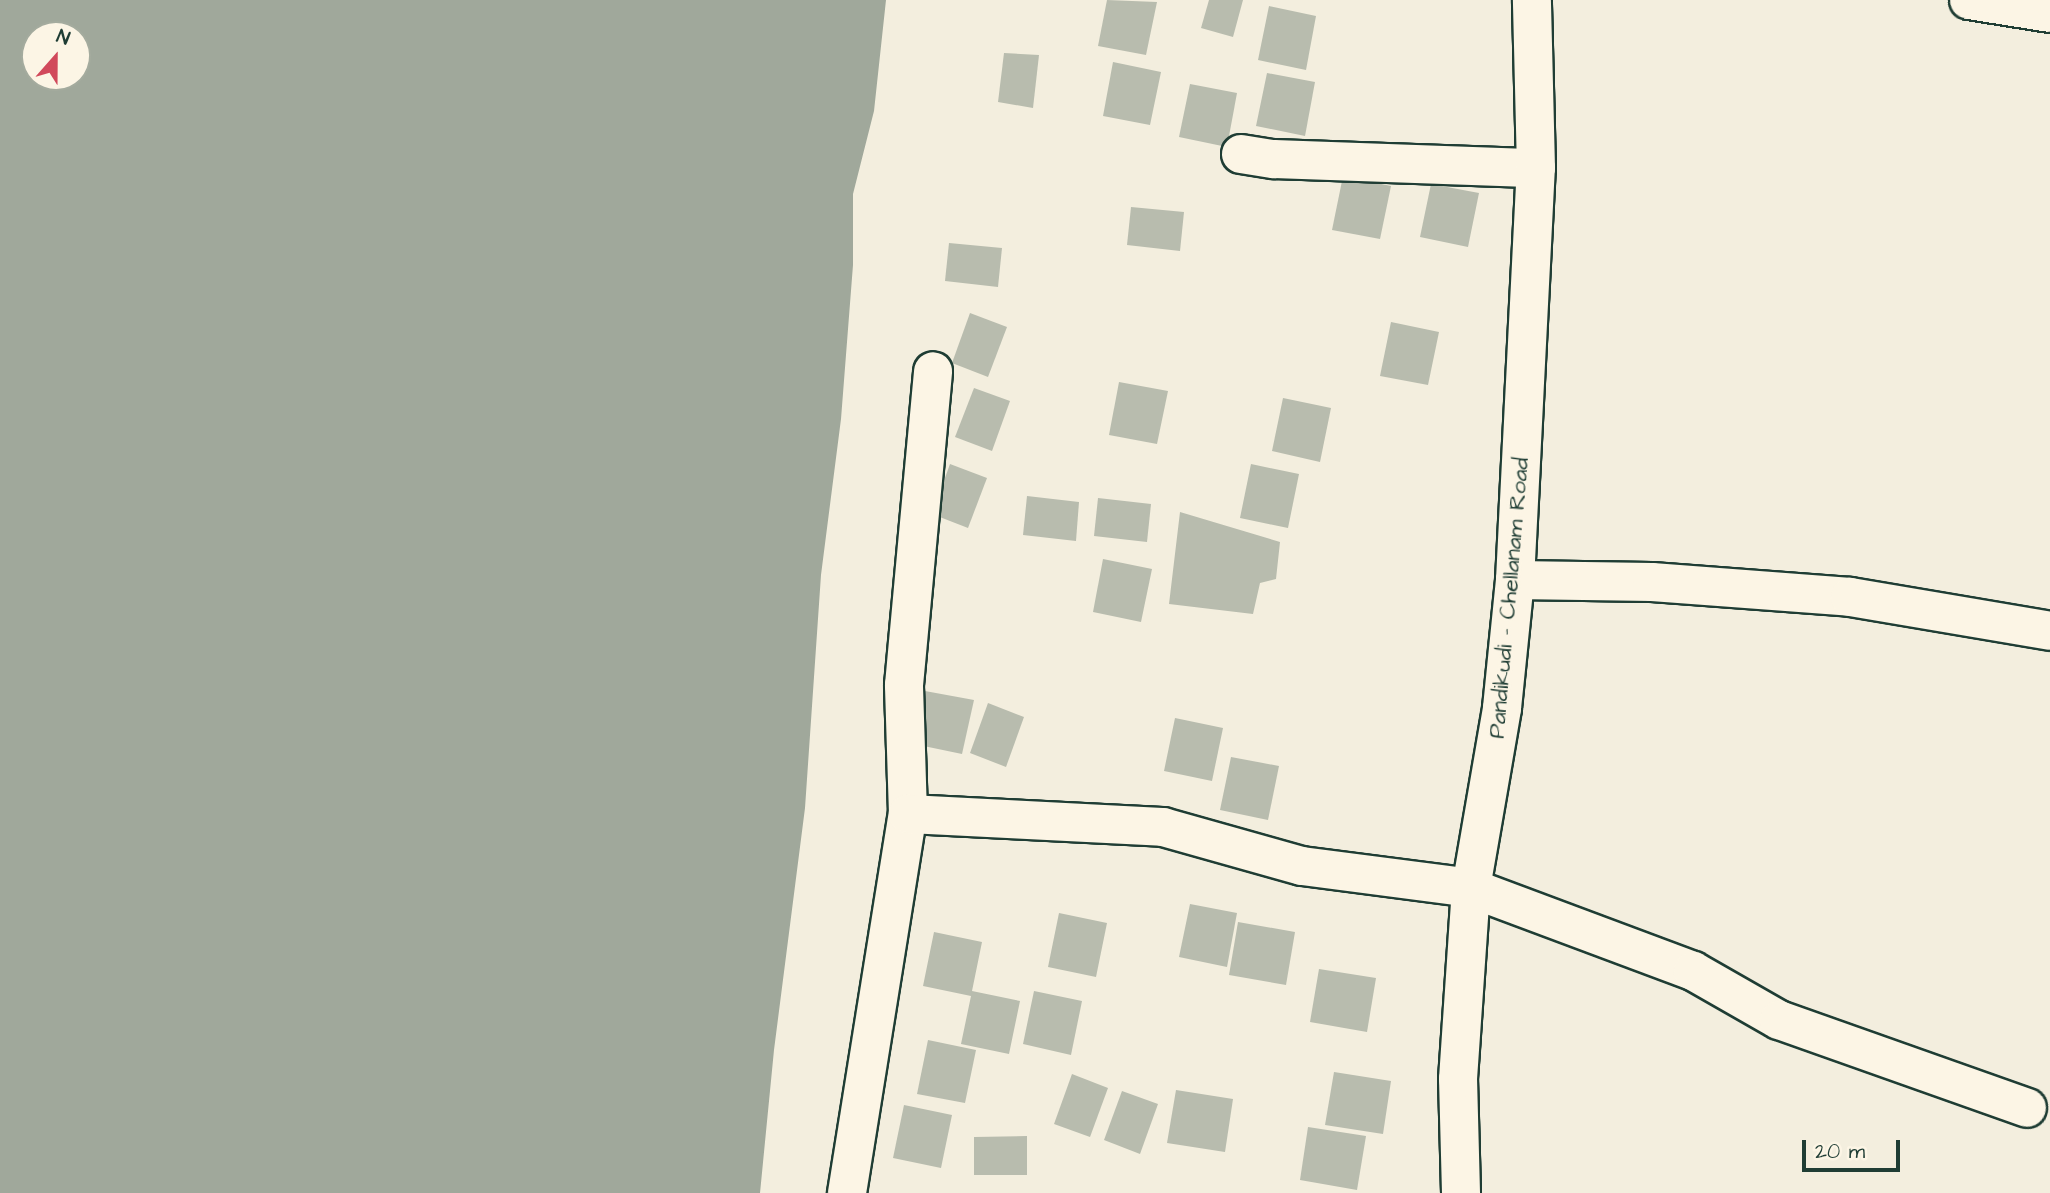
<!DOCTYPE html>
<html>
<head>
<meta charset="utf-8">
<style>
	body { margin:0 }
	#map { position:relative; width:2050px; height:1193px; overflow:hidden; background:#f3eede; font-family:"Architects Daughter",sans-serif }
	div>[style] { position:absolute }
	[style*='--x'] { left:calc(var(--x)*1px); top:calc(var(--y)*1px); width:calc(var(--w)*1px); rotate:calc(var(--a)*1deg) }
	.water>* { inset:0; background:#a0a89b }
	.building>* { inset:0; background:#b8bcae }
	.roads { filter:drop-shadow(2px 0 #1f3d34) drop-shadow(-2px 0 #1f3d34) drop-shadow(0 2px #1f3d34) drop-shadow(0 -2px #1f3d34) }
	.minor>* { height:38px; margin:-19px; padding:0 19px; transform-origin:19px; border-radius:19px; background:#fcf5e5 }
	.major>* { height:38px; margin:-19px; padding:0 19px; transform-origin:19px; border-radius:19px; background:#fcf5e5 }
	span { translate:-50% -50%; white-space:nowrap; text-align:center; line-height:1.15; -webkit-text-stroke:6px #fcf5e5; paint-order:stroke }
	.street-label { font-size:23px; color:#1f3d34 }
	.north { position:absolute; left:21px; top:21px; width:70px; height:70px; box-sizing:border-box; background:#fcf5e5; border:2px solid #a4ab9e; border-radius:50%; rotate:21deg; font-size:19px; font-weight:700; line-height:28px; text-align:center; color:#1f3d34 }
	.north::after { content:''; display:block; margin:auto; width:24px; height:32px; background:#d1495b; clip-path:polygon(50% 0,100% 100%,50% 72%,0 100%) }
	.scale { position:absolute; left:1802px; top:1140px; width:98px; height:32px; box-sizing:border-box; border:4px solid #1f3d34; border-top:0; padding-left:9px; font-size:21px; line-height:24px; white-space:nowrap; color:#1f3d34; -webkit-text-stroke:5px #fcf5e5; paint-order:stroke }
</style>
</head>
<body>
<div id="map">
	<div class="water">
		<i style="clip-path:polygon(evenodd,0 0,886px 0,874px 111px,853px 194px,853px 265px,841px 419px,821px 575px,805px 808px,774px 1050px,760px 1193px,0 1193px,0 0,35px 35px,77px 35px,77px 77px,35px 77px,35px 35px)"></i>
	</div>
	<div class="building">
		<i style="clip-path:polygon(1107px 0,1157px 2px,1146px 55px,1098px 46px)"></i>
		<i style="clip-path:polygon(1209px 0,1243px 0,1233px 37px,1201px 28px)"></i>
		<i style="clip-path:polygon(1269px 6px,1316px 16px,1306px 70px,1258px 60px)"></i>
		<i style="clip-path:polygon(1004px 53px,1039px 55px,1033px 108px,998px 102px)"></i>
		<i style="clip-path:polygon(1113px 62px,1161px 72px,1150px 125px,1103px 116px)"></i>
		<i style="clip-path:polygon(1267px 73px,1315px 82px,1305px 136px,1256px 126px)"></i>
		<i style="clip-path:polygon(1190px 84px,1237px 93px,1227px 147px,1179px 137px)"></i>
		<i style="clip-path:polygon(1343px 176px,1391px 186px,1380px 239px,1332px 230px)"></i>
		<i style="clip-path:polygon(1431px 184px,1479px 193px,1468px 247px,1420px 237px)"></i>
		<i style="clip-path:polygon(1131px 207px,1184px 212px,1180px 251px,1127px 245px)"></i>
		<i style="clip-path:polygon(949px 243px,1002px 248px,998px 287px,945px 281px)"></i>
		<i style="clip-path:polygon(970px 313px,1007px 327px,988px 377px,952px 363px)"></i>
		<i style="clip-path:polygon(1391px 322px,1439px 332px,1428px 385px,1380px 376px)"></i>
		<i style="clip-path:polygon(1119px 382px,1168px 391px,1157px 444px,1109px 435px)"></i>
		<i style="clip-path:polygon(974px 388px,1010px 401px,992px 451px,955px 437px)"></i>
		<i style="clip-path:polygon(1283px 398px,1331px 408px,1320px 462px,1272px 451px)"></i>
		<i style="clip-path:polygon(950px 464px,987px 478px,968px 528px,932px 514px)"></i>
		<i style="clip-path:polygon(1251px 464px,1299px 474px,1288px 528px,1240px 518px)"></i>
		<i style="clip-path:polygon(1027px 496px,1079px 502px,1076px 541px,1023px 535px)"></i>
		<i style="clip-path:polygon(1098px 498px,1151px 504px,1147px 542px,1094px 536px)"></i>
		<i style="clip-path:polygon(1180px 512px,1280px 542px,1276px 579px,1260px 583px,1253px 614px,1169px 604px)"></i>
		<i style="clip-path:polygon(1103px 559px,1152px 569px,1141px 622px,1093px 612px)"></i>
		<i style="clip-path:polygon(925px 691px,974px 700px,962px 754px,914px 744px)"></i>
		<i style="clip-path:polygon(988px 703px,1024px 717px,1006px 767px,970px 753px)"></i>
		<i style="clip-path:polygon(1175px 718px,1223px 728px,1212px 781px,1164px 771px)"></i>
		<i style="clip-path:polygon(1231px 757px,1279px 766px,1268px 820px,1220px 810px)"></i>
		<i style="clip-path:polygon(1190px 904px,1237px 913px,1227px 967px,1179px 957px)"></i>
		<i style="clip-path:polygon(1059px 913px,1107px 923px,1096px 977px,1048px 967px)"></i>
		<i style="clip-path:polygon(1238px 922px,1295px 932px,1286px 985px,1229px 975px)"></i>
		<i style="clip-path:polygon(934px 932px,982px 942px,972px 991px,1020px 1001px,1009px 1054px,961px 1044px,971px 996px,923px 986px)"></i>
		<i style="clip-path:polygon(1319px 969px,1376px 978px,1367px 1032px,1310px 1022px)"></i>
		<i style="clip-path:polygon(1034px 991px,1082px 1001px,1071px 1055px,1023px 1044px)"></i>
		<i style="clip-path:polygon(928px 1040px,976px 1050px,965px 1103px,917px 1094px)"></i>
		<i style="clip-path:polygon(1334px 1072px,1391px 1081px,1383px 1134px,1325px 1125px)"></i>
		<i style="clip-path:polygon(1072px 1074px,1108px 1088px,1090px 1137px,1054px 1124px)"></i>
		<i style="clip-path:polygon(1176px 1090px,1233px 1099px,1225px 1152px,1167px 1143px)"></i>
		<i style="clip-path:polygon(1122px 1091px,1158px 1104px,1140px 1154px,1104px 1140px)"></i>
		<i style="clip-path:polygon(904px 1105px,952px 1115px,941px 1168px,893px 1158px)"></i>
		<i style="clip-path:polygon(1308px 1127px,1366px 1136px,1357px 1190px,1300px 1180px)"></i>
		<i style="clip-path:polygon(1027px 1136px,1027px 1175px,974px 1175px,974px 1137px)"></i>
	</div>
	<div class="roads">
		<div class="minor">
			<i style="--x:1969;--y:0;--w:82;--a:9.1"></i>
			<i style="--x:1241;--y:154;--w:33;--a:9"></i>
			<i style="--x:1274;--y:159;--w:262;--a:2"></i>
			<i style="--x:1515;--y:580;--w:137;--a:0.8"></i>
			<i style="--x:1652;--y:582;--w:199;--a:4.3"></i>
			<i style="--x:1850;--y:597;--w:203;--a:9.6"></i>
			<i style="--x:908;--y:814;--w:129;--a:-91.8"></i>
			<i style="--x:904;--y:685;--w:315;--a:-84.7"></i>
			<i style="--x:847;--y:1193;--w:384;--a:-80.9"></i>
			<i style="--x:908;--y:814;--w:255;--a:2.9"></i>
			<i style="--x:1163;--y:827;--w:144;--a:15.7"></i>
			<i style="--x:1302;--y:866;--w:170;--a:7.4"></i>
			<i style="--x:1471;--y:888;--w:237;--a:20.5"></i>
			<i style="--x:1693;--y:971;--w:99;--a:29.7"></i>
			<i style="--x:1779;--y:1020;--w:263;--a:19.5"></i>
		</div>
		<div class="major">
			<i style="--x:1461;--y:1193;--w:114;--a:-91.5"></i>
			<i style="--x:1458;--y:1079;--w:191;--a:-86.1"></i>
			<i style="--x:1471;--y:888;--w:183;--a:-80.2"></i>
			<i style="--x:1502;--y:708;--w:129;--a:-84.2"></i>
			<i style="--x:1515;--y:580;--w:413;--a:-87.1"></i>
			<i style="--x:1536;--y:168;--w:168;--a:-91.4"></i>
		</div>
	</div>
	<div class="street-label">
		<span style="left:1509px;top:598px;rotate:-85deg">Pandikudi - Chellanam Road</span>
	</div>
	<div class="north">N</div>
	<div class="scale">20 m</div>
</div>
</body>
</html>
